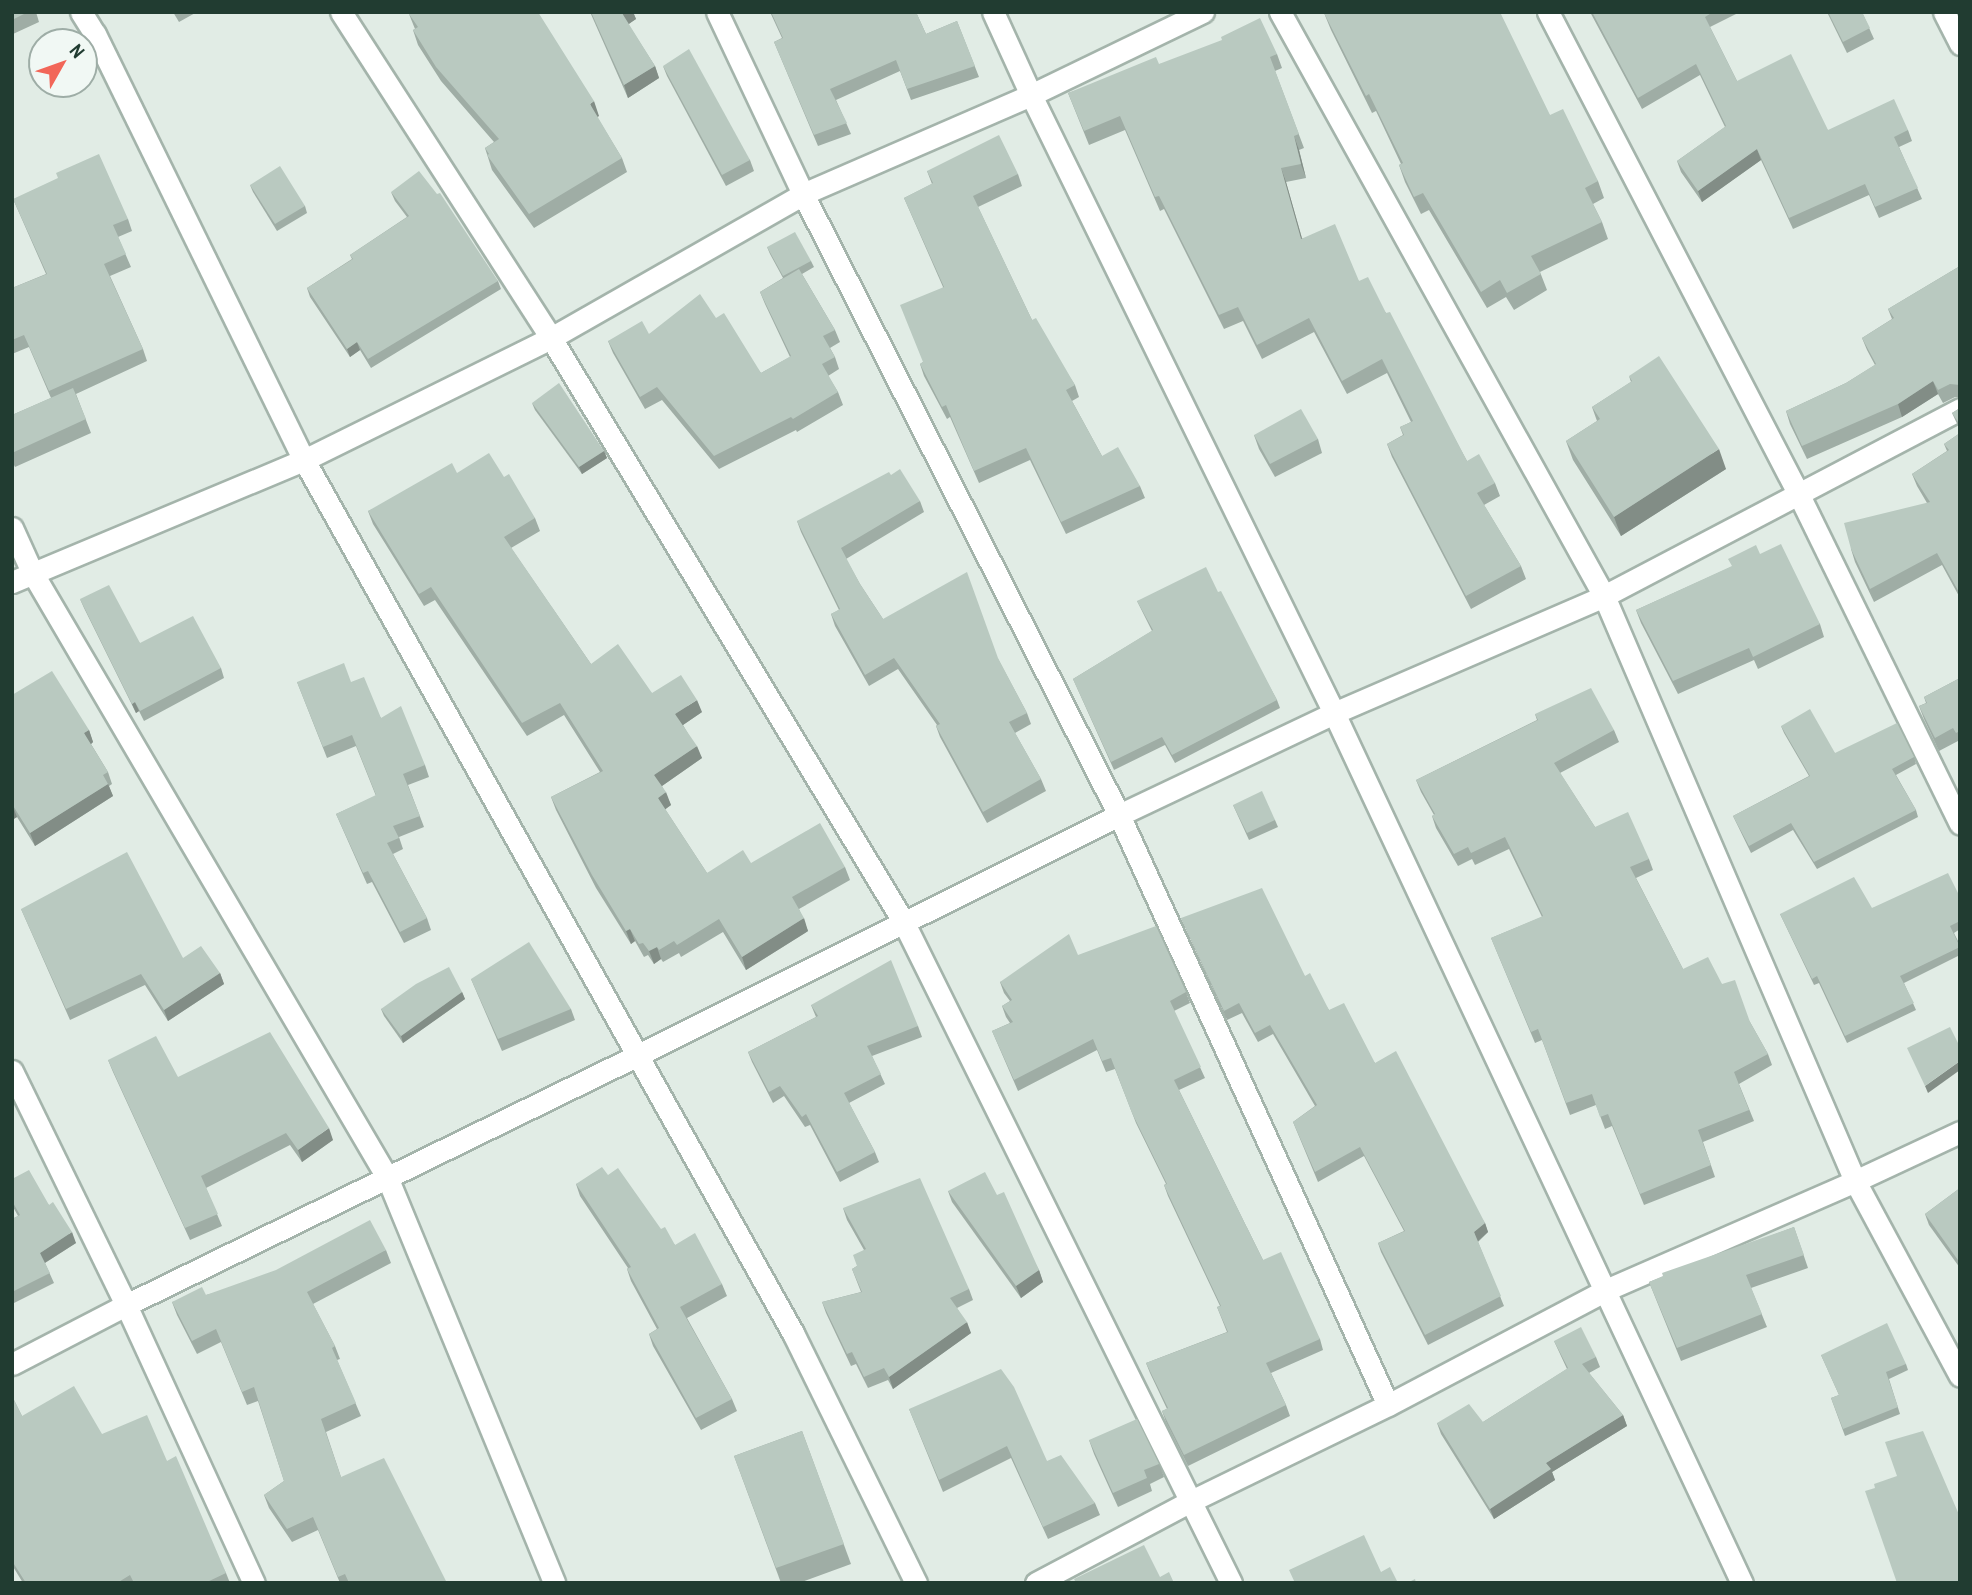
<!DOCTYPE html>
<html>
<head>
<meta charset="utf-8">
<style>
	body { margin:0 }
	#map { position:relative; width:1972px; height:1595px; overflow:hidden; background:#e1ece5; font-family:"Archivo Narrow",sans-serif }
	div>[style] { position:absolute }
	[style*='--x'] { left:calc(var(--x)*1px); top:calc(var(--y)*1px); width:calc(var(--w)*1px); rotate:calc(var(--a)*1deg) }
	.roads { filter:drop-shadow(2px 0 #a4b4ab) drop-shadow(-2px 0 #a4b4ab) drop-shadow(0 2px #a4b4ab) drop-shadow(0 -2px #a4b4ab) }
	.street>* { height:21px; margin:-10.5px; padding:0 10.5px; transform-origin:10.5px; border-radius:10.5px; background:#fff }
	.secondary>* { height:21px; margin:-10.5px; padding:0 10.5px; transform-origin:10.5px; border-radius:10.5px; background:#fff }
	.wall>* { inset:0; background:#9fada5 }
	.shaded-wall>* { inset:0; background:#828d86 }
	.building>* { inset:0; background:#b9c9c0 }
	span { translate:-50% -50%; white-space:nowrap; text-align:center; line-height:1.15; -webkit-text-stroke:7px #f1f8f4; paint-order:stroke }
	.frame { position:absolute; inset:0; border:14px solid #213c31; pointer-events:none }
	.north { position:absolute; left:28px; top:28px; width:70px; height:70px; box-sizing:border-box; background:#f1f8f4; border:2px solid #9eada6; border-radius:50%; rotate:50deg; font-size:19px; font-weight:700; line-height:28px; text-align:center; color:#213c31 }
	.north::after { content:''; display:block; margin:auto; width:24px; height:32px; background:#f26658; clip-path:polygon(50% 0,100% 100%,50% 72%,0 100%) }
</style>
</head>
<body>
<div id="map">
	<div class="roads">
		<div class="street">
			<i style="--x:81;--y:12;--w:26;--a:58"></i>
			<i style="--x:95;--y:34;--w:475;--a:63.9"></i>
			<i style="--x:304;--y:460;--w:1001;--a:60.75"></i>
			<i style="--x:793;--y:1333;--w:279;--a:63.8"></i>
			<i style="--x:341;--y:12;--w:388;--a:57.2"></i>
			<i style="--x:551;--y:338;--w:681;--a:58.88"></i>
			<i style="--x:903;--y:921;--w:739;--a:63.64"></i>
			<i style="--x:717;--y:12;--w:201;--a:64.7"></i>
			<i style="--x:803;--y:194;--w:697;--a:63.03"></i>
			<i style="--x:1119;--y:815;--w:648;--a:65.49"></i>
			<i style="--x:993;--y:12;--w:91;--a:65.4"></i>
			<i style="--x:1031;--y:95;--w:688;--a:63.88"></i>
			<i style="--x:1334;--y:713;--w:961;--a:64.88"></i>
			<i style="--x:1280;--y:12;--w:668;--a:60.98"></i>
			<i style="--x:1604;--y:596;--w:637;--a:66.78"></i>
			<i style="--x:1855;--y:1181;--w:221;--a:61.7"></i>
			<i style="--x:1548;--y:12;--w:542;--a:62.54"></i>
			<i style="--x:1798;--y:493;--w:368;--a:63.9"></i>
			<i style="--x:12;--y:528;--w:48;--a:65.6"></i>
			<i style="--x:32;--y:572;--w:701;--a:59.6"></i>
			<i style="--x:387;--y:1177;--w:439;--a:67.6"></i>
			<i style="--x:12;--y:582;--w:316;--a:-22.7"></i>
			<i style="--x:304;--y:460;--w:275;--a:-26.3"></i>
			<i style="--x:551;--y:338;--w:290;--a:-29.7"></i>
			<i style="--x:803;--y:194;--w:249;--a:-23.5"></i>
			<i style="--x:1031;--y:95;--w:191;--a:-25.8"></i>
			<i style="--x:12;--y:1071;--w:260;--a:64"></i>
			<i style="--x:126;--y:1305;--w:306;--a:65.3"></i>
			<i style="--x:12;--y:1364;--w:128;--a:-27.4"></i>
			<i style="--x:126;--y:1305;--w:568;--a:-26.02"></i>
			<i style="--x:636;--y:1056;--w:540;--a:-26.52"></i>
			<i style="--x:1119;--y:815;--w:238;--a:-25.4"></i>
			<i style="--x:1334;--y:713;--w:294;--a:-23.4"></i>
			<i style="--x:1604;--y:596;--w:402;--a:-27.7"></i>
			<i style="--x:1036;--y:1583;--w:173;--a:-27.9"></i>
			<i style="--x:1189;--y:1502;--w:221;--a:-26"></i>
			<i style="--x:1388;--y:1405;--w:246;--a:-27.8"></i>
			<i style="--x:1606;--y:1290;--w:272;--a:-23.6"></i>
			<i style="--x:1855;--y:1181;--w:116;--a:-25"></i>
		</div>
		<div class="secondary">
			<i style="--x:1944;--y:12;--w:36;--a:63"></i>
		</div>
	</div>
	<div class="wall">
		<i style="clip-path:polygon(12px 12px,36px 12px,39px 22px,13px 34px)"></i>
		<i style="clip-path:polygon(173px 12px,197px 12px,179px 22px)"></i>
		<i style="clip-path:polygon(590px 12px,633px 12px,636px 19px,628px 24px,655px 66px,659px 78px,628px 98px)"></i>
		<i style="clip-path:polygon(770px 12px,916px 12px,926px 34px,957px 21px,979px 77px,911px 100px,900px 71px,836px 100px,851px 134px,818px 146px,774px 42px,782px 38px)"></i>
		<i style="clip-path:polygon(1590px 12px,1740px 12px,1710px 27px,1737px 81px,1828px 130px,1908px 130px,1912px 141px,1899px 147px,1922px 199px,1879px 218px,1869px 195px,1793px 229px,1761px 160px,1702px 202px,1681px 172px,1677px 161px,1725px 127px,1700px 75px,1642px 109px)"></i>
		<i style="clip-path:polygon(1827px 12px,1862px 12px,1874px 39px,1847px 53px)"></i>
		<i style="clip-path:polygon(1324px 13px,1550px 115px,1598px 181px,1604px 198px,1593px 204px,1602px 222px,1608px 239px,1540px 272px,1547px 290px,1514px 310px,1506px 297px,1487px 308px,1429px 210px,1421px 214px,1405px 182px,1399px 165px,1401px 164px,1376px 111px,1372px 113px,1331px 30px)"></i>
		<i style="clip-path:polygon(409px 14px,599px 116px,597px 117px,622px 158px,627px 172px,534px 228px,492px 170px,485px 148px,494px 142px,441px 81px,418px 45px,413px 30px,415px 29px)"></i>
		<i style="clip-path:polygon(1277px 54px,1282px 68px,1275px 71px,1304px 148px,1299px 150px,1306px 178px,1286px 182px,1302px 238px,1359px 281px,1386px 313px,1467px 461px,1495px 483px,1500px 496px,1484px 505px,1521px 566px,1526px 579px,1471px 609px,1392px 457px,1387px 444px,1403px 435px,1400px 427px,1411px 422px,1387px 373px,1347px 394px,1314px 332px,1262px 359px,1243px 321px,1224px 329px,1164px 209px,1160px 211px,1125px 130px,1089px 145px,1068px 93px,1159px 64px)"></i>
		<i style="clip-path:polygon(663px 66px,750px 160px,754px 171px,726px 186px,667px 76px)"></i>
		<i style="clip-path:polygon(927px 171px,1018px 174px,1022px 186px,978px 207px,1032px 320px,1075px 385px,1079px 397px,1072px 401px,1102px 456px,1140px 486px,1145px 498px,1066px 534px,1030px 460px,979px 483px,950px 417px,947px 419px,924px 376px,920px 364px,923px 362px,943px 287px,904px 198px,932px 184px)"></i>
		<i style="clip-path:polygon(250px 185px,305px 206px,307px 213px,277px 231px,253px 192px)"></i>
		<i style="clip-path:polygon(391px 192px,498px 281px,501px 289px,371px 368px,360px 350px,350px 357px,310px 297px,307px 288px,352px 259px,350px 255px,407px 217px,395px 201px)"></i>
		<i style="clip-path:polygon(13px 199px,128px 219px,132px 231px,118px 237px,131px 267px,110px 276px,143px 349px,147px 361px,76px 394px,91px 433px,15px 467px,12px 461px,12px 415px,51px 398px,29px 347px,12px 354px,12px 288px,46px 274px)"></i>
		<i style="clip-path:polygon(767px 247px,811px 261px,814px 267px,802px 274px,835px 330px,840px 342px,830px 348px,835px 357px,839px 369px,828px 376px,838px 392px,843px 405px,797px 432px,796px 430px,719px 469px,662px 400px,645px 409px,613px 353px,608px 341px,649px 334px,716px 318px,761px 373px,790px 357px,765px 304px,760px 292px,783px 278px,770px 254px)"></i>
		<i style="clip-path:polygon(1960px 266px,1960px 397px,1955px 397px,1943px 403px,1938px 394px,1902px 417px,1807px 459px,1790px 424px,1786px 411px,1846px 383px,1875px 365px,1867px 350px,1862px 338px,1892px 319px,1888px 309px)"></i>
		<i style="clip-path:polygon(1629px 376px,1726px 469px,1621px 536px,1573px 460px,1566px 441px,1597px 421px,1592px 407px,1631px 382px)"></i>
		<i style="clip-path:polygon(532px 403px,604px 451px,607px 458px,582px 474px,535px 410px)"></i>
		<i style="clip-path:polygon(1960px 408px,1960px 430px,1952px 413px)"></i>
		<i style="clip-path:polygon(1960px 433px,1960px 598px,1942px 565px,1874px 602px,1855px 562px,1851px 549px,1927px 503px,1917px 486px,1912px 474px,1947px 451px,1944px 444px)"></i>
		<i style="clip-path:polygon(1254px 435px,1318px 439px,1322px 453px,1275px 477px,1259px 449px)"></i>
		<i style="clip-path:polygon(457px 473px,535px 518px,540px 531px,511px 548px,591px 664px,652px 693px,702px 712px,683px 725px,702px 758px,662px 786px,671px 805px,665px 809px,707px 873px,751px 863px,845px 867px,850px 880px,799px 909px,808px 931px,746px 970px,723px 932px,681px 957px,679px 953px,663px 962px,661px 959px,654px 964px,648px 955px,644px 957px,635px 941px,631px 944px,596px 888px,556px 810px,551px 797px,600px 772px,564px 715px,527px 736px,435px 600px,424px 606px,373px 524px,368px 511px)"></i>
		<i style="clip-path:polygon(920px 501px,924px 512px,846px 559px,860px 584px,883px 619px,998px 659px,1027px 713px,1031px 724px,1015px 733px,1041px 779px,1046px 791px,987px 823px,940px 737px,936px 726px,937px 725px,898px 669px,869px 686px,835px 626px,831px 614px,839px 610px,801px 532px,797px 521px)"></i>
		<i style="clip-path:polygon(1760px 554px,1820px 624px,1824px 637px,1758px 669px,1754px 660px,1678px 694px,1641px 623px,1636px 610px)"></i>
		<i style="clip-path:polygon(1218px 592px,1277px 700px,1280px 708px,1175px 763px,1165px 745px,1114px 770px,1073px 679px,1152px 631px,1137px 601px)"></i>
		<i style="clip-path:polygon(80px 599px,140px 643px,221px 668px,224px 678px,144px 721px,139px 711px,136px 713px,84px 608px)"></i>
		<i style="clip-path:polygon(1960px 678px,1960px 744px,1958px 741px,1939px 751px,1924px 719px,1919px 706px,1926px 703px,1924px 697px)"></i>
		<i style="clip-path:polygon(297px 682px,351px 682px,381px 718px,425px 765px,429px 777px,408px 785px,424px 827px,399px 837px,403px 849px,393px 854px,427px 918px,431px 930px,404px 943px,372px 882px,367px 884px,336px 814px,376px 796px,356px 746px,327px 758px)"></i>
		<i style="clip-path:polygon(12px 695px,89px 730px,93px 742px,91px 744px,108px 772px,112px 784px,109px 786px,113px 796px,35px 846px,17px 817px,12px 820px)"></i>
		<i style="clip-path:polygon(1535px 714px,1614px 730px,1619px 742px,1560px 773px,1595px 827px,1649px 859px,1653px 870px,1636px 878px,1683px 969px,1722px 984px,1750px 1022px,1768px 1054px,1772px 1065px,1739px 1084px,1754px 1121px,1703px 1142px,1715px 1177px,1644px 1205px,1612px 1126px,1605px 1129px,1596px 1105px,1570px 1115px,1542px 1040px,1535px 1043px,1496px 950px,1491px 938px,1542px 917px,1509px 849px,1475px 865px,1472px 859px,1458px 866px,1436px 828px,1432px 816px,1434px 815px,1421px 792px,1416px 780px,1537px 720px)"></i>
		<i style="clip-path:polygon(1781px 726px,1835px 753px,1914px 757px,1916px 764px,1896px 775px,1916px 810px,1918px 817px,1817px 869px,1793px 830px,1751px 853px,1733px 816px,1809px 776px,1784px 733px)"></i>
		<i style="clip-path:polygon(1233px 805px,1275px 820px,1278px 827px,1249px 840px)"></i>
		<i style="clip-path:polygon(1960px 897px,1960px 929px,1954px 933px,1960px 945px,1960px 955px,1904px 983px,1916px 1010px,1847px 1043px,1819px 983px,1814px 985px,1780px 914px,1872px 908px)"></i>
		<i style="clip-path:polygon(21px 909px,183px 958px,220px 973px,224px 984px,168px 1021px,145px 985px,70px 1020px)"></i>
		<i style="clip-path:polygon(1181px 918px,1305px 976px,1329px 1010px,1375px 1063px,1485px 1223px,1488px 1232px,1478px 1242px,1504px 1306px,1428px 1345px,1381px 1252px,1378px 1243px,1404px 1231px,1364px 1156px,1318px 1182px,1293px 1122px,1315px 1106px,1273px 1034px,1258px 1042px,1242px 1013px,1227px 1020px)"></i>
		<i style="clip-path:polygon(1078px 955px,1186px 992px,1190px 1003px,1174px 1011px,1205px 1078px,1179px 1090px,1263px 1260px,1320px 1339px,1323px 1350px,1271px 1373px,1286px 1405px,1290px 1416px,1188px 1466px,1166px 1422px,1162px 1411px,1167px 1409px,1150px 1373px,1146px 1363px,1227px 1332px,1217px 1307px,1220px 1306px,1168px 1196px,1164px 1185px,1166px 1184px,1136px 1123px,1115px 1069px,1106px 1072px,1097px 1050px,1018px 1091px,992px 1031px,1010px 1023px,1006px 1017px,1002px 1006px,1010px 1001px,1004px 993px,1000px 982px)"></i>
		<i style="clip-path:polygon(471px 979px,571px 1009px,575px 1020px,502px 1051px)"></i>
		<i style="clip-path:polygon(462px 992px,465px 999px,403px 1043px,384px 1016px,381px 1009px)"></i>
		<i style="clip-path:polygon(811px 1005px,918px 1026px,922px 1037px,872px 1056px,885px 1084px,849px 1103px,875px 1152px,879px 1162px,840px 1182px,810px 1125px,805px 1127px,784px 1096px,773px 1103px,752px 1062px,748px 1052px,816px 1017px)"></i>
		<i style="clip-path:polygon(108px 1060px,178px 1077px,333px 1140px,302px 1162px,290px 1145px,206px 1188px,222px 1226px,190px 1240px,113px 1072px)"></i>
		<i style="clip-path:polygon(608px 1175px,675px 1245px,722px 1284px,727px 1296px,687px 1318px,732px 1399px,737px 1411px,701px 1430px,653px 1346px,649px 1334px,657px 1329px,631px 1281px,627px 1269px,628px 1268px,580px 1196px,576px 1184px)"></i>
		<i style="clip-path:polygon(12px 1179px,49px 1205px,76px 1243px,45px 1263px,54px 1283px,12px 1304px,12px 1219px,18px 1216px,12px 1205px)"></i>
		<i style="clip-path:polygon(1960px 1188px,1960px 1268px,1929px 1225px,1925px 1214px)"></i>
		<i style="clip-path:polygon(948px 1191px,997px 1195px,1039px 1270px,1043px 1282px,1021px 1298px,952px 1202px)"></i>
		<i style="clip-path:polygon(843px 1208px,969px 1289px,973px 1300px,957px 1308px,971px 1333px,893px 1389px,888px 1380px,868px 1388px,856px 1364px,851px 1366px,826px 1313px,822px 1302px,861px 1292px,852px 1269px,857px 1266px,864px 1250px,847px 1220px)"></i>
		<i style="clip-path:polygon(1794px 1227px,1808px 1268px,1751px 1288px,1767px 1327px,1681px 1361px,1649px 1282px)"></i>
		<i style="clip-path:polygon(386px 1250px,391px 1263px,313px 1304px,335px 1346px,340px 1359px,337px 1360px,361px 1416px,326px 1432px,341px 1477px,447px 1583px,340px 1583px,318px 1530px,292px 1542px,269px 1508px,264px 1495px,284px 1481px,258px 1401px,247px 1405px,221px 1342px,197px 1354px,177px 1315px,172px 1302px,206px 1295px)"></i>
		<i style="clip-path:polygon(1554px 1341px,1596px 1357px,1600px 1367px,1589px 1373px,1623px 1415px,1627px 1426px,1552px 1472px,1555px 1480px,1494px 1519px,1441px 1434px,1437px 1423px,1483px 1422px,1567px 1369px)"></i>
		<i style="clip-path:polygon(1821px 1355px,1906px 1364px,1908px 1370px,1889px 1379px,1900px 1414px,1845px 1436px,1831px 1398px,1839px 1395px)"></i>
		<i style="clip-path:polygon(12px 1396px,22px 1416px,102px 1434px,167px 1461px,226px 1573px,230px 1583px,23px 1583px,12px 1565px)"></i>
		<i style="clip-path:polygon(909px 1409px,1047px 1461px,1095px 1503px,1100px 1515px,1048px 1539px,1011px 1458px,943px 1492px)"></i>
		<i style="clip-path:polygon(802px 1431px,851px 1564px,799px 1583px,781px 1583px,734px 1456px)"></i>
		<i style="clip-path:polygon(1089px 1440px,1159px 1464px,1164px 1477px,1150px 1484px,1152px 1491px,1118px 1507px,1094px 1454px)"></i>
	</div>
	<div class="shaded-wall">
		<i style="clip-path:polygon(623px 12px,633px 12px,636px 19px,626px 26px,622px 13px)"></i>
		<i style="clip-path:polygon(655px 66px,659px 78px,628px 98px,624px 85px)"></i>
		<i style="clip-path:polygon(594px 101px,599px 116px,595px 118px,590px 104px)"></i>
		<i style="clip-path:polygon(1294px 136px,1299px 150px,1306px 178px,1301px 164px)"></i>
		<i style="clip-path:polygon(1757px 149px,1761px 160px,1702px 202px,1698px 191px)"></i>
		<i style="clip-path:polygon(1281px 168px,1286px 182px,1306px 253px,1301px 239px)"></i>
		<i style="clip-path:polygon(357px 342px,360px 350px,350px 357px,347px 349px)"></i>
		<i style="clip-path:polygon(1933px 381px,1938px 394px,1902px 417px,1898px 404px)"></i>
		<i style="clip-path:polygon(1719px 449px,1726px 469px,1621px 536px,1614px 517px)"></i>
		<i style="clip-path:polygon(604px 451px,607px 458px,582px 474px,579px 467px)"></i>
		<i style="clip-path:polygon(697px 700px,702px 712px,680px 727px,675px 714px)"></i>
		<i style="clip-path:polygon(135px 702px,139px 711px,136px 713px,132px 704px)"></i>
		<i style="clip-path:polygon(89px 730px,93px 742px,89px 746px,84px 733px)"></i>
		<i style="clip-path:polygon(697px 746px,702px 758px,659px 788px,654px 775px)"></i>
		<i style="clip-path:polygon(108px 784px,113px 796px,35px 846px,30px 833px)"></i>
		<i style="clip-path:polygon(666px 792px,671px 805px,663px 811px,658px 798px)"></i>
		<i style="clip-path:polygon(12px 804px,17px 817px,12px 820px)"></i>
		<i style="clip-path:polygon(804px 918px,808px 931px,746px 970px,742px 957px)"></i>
		<i style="clip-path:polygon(630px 929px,635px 941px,631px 944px,626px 931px)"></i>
		<i style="clip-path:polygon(657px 947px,661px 959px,654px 964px,649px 951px)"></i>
		<i style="clip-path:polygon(220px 973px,224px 984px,168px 1021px,164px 1010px)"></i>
		<i style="clip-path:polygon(462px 992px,465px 999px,403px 1043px,401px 1036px)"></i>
		<i style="clip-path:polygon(1960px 1061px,1960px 1070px,1928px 1093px,1925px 1086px)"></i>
		<i style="clip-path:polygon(329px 1128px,333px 1140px,302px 1162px,298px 1150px)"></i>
		<i style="clip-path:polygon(1485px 1223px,1488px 1232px,1477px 1242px,1474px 1232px)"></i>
		<i style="clip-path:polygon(72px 1232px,76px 1243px,43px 1264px,40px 1253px)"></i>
		<i style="clip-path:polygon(1039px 1270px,1043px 1282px,1021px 1298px,1016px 1286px)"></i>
		<i style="clip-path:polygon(967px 1322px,971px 1333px,893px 1389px,889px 1377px)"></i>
		<i style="clip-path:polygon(1623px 1415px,1627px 1426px,1552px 1472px,1555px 1480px,1494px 1519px,1490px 1509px,1546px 1463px)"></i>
	</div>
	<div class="building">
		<i style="clip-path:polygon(12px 12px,28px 12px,12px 20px)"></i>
		<i style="clip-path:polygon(412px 12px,538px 12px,594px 101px,590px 104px,622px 158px,529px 214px,487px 155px,489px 154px,485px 148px,499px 139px,436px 67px,413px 30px,418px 27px,409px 14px)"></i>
		<i style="clip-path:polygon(591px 12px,623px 12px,622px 13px,655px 66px,624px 85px)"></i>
		<i style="clip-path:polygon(771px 12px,916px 12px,926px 34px,957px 21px,975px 66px,907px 89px,896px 60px,830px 89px,847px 123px,814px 135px,774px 42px,783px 38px)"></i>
		<i style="clip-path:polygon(1326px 12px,1500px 12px,1550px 115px,1563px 109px,1598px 181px,1585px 188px,1602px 222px,1531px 256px,1541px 274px,1507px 293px,1500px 280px,1481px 292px,1423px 193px,1414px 197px,1399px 165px,1403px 163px,1369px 94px,1366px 96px,1324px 13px)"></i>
		<i style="clip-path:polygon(1592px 12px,1713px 12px,1705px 17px,1737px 81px,1791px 54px,1828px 130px,1894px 99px,1908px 130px,1894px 137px,1918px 188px,1875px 207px,1865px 184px,1789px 218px,1757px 149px,1698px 191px,1677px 161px,1726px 126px,1696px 64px,1638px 98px)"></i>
		<i style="clip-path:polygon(1828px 12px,1862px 12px,1870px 28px,1843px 42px)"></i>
		<i style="clip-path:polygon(1260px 18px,1277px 54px,1270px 57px,1299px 134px,1294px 136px,1301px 164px,1281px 168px,1301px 239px,1335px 224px,1359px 281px,1368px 277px,1386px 313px,1390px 312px,1467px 461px,1479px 454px,1495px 483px,1477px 493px,1521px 566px,1466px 596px,1387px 444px,1404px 435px,1400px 427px,1413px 421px,1382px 359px,1342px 381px,1309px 318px,1257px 345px,1238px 307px,1219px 315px,1159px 196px,1155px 197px,1120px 116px,1084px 131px,1068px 93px,1156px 57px,1159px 64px,1222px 40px,1221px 37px)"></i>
		<i style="clip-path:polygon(689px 49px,750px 160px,722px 175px,663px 66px)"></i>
		<i style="clip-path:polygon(999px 135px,1018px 174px,973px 196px,1032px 320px,1036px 318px,1075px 385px,1066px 390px,1102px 456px,1118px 447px,1140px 486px,1061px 522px,1026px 448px,974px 471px,946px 405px,942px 407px,920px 364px,923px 362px,900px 305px,944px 287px,904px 198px,933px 183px,927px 171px)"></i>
		<i style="clip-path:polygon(99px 154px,128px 219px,113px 225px,126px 254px,104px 264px,143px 349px,49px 391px,24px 335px,12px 340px,12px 288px,47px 274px,13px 199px,58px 178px,56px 173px)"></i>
		<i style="clip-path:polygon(280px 166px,305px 206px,275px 224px,250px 185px)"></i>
		<i style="clip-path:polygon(419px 171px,437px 194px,440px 193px,498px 281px,368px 359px,357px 342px,347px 349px,307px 288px,353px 259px,350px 255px,409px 216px,391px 192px)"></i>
		<i style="clip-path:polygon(795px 232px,811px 261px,783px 276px,767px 247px)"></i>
		<i style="clip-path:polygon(1960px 266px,1960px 385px,1950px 384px,1938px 390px,1933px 381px,1898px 404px,1802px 446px,1786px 411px,1846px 383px,1876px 364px,1862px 338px,1894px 318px,1888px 309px)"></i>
		<i style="clip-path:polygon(799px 269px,835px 330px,823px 336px,835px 357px,822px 364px,838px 392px,793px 419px,791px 417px,714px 456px,657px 387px,640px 397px,608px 341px,642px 321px,649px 334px,700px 294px,716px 318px,724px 313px,761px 373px,791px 356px,760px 292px)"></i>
		<i style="clip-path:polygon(1659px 356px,1719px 449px,1614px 517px,1566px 441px,1600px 419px,1592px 407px,1632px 381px,1629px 376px)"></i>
		<i style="clip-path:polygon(559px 383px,604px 451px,579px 467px,532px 403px)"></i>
		<i style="clip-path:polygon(73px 388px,86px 419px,12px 453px,12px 415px)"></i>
		<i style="clip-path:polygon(1960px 408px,1960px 425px,1952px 413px)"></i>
		<i style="clip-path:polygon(1301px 409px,1318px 439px,1270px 464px,1254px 435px)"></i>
		<i style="clip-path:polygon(1960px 433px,1960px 594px,1937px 553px,1870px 589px,1851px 549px,1844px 523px,1930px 502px,1912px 474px,1949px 450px,1944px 444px)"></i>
		<i style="clip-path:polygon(489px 453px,504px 477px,509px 474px,535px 518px,504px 537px,591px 664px,618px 644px,652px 693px,681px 675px,697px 700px,675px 714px,697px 746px,654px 775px,666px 792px,658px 798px,707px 873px,743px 850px,751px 863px,820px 823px,845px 867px,792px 897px,804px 918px,742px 957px,719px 919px,677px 945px,674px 941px,659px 950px,657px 947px,649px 951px,643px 943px,639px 944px,630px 929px,626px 931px,592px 875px,551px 797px,603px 771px,560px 703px,522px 723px,431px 587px,419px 594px,368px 511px,452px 463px,457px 473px)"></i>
		<i style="clip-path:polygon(900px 469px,920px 501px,841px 548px,860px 584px,883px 619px,967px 572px,998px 658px,1027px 713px,1009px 722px,1041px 779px,983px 812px,936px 726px,940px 724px,894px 658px,865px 675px,831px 614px,840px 609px,797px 521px,889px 472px,891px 475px)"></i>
		<i style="clip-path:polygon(1781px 544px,1820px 624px,1753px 657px,1749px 648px,1673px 681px,1636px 610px,1732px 566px,1728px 559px,1756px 545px,1760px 554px)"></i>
		<i style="clip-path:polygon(1206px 567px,1218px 592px,1221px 591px,1277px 700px,1172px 755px,1162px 737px,1111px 762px,1073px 679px,1153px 630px,1137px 601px)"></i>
		<i style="clip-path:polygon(109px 585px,140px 643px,193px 616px,221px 668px,140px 711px,135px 702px,132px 704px,80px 599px)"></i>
		<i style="clip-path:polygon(344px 663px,351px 682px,364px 677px,381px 718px,401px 706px,425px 765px,403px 774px,420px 816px,393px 826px,399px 838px,387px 843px,427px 918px,400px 932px,368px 871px,363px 873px,336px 814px,376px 795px,352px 735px,323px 747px,297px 682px)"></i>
		<i style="clip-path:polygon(52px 671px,89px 730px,84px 733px,108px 772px,103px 775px,108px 784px,30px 833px,12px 804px,12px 695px)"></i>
		<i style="clip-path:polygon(1960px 678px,1960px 731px,1956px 733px,1953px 728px,1935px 738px,1919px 706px,1927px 703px,1924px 697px)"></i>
		<i style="clip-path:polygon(1591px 688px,1614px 730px,1554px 763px,1595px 827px,1628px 812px,1649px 859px,1630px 867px,1683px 969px,1708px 957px,1722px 984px,1735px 980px,1750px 1022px,1768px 1054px,1734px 1072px,1749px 1110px,1698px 1130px,1711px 1165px,1640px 1194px,1608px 1114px,1600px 1117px,1592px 1094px,1566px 1103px,1538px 1029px,1531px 1032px,1491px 938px,1543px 916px,1505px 837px,1471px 853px,1468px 847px,1454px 854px,1432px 816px,1435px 814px,1416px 780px,1538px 720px,1535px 714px)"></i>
		<i style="clip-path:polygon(1810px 709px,1835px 753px,1897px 723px,1914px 757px,1892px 769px,1916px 810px,1814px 862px,1791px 823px,1749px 846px,1733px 816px,1810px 776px,1781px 726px)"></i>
		<i style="clip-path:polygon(1262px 791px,1275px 820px,1247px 833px,1233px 805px)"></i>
		<i style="clip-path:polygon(127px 852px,183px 958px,201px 946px,220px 973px,164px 1010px,141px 974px,66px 1009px,21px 909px)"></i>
		<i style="clip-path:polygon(1948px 873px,1960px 897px,1960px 921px,1950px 926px,1960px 947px,1900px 976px,1914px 1003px,1845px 1036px,1817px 976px,1812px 979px,1780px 914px,1854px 877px,1872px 908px)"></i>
		<i style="clip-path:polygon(1262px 888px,1305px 976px,1310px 973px,1329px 1010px,1344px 1003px,1375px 1063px,1396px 1051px,1485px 1223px,1474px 1232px,1501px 1296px,1425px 1335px,1378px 1243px,1405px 1231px,1360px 1147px,1315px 1172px,1293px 1122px,1317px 1105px,1270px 1025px,1255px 1033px,1239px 1003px,1224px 1011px,1181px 918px)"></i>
		<i style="clip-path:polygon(1156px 926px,1186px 992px,1170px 1001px,1201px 1067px,1174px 1080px,1263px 1260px,1281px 1252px,1320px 1339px,1266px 1363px,1286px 1405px,1184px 1455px,1162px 1411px,1168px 1408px,1146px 1363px,1228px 1332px,1217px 1307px,1221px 1306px,1164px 1185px,1167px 1184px,1132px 1113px,1111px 1058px,1102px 1061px,1093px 1039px,1014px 1080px,992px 1031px,1013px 1022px,1002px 1006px,1012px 1000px,1000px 982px,1069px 934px,1078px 955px)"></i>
		<i style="clip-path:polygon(529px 942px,571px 1009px,498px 1039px,471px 979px)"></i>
		<i style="clip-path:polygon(891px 960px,918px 1026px,867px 1046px,881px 1074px,844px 1093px,875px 1152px,837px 1172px,806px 1114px,802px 1117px,780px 1086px,769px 1092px,748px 1052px,818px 1016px,811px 1005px)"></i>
		<i style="clip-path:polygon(449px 967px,462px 992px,401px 1036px,381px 1009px,416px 984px)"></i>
		<i style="clip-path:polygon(1950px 1027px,1960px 1047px,1960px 1061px,1925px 1086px,1907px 1048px)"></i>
		<i style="clip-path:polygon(270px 1032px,329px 1128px,298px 1150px,286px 1133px,201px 1176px,218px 1214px,185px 1228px,108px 1060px,156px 1036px,178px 1077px)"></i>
		<i style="clip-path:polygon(602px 1167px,608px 1175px,618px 1168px,661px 1229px,665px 1227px,675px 1245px,695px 1233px,722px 1284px,680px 1307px,732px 1399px,696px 1418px,649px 1334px,659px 1328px,627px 1269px,631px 1267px,576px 1184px)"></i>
		<i style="clip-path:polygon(29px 1170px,49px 1205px,53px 1202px,72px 1232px,40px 1253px,50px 1273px,12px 1292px,12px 1219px,20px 1215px,12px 1201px,12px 1179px)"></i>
		<i style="clip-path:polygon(985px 1172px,997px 1195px,1004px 1192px,1039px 1270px,1016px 1286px,948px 1191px)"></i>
		<i style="clip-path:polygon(920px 1178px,969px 1289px,950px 1298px,967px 1322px,889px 1377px,884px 1368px,864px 1377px,852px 1352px,847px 1354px,822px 1302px,862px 1292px,852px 1269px,857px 1266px,853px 1255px,866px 1249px,843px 1208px)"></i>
		<i style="clip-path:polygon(1960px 1188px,1960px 1263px,1925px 1214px)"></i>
		<i style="clip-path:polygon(370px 1220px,386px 1250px,307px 1292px,335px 1346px,332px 1348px,356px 1403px,321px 1419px,341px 1477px,384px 1458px,447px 1583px,349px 1583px,345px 1574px,338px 1577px,313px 1517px,287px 1529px,264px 1495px,284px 1481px,254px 1387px,242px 1392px,216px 1329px,192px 1341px,172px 1302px,202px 1287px,206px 1295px,276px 1270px)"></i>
		<i style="clip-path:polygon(1794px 1227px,1804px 1255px,1746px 1275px,1762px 1314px,1677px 1348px,1649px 1282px,1663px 1276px,1662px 1273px)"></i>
		<i style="clip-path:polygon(1887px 1323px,1906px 1364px,1886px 1372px,1898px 1407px,1843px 1429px,1831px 1398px,1839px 1395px,1821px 1355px)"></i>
		<i style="clip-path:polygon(1581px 1327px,1596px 1357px,1582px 1364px,1623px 1415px,1546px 1463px,1551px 1469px,1490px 1509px,1437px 1423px,1469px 1404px,1483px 1422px,1568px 1368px,1554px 1341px)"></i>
		<i style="clip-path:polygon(1001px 1369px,1014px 1387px,1047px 1461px,1061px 1455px,1095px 1503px,1043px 1527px,1007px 1446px,939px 1480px,909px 1409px)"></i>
		<i style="clip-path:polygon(74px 1386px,102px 1434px,147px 1415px,167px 1461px,176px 1456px,226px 1573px,205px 1583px,134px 1583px,130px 1575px,117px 1583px,26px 1583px,12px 1561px,12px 1396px,22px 1416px)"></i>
		<i style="clip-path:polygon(1137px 1419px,1159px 1464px,1144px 1470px,1147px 1478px,1113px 1493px,1089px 1440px)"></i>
		<i style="clip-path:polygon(802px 1431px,844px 1544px,776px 1568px,734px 1456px)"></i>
		<i style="clip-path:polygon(1923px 1431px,1960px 1517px,1960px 1583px,1897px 1583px,1865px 1491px,1875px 1488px,1874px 1484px,1897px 1476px,1885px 1442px)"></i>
		<i style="clip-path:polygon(1364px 1535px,1381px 1572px,1390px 1567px,1398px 1583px,1295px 1583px,1289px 1570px)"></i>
		<i style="clip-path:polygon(1144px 1545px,1160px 1577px,1169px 1572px,1174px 1583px,1076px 1583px,1074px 1579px)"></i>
		<i style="clip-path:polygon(1415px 1579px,1416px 1583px,1407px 1583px)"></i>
	</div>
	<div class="frame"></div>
	<div class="north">N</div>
</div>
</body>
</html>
